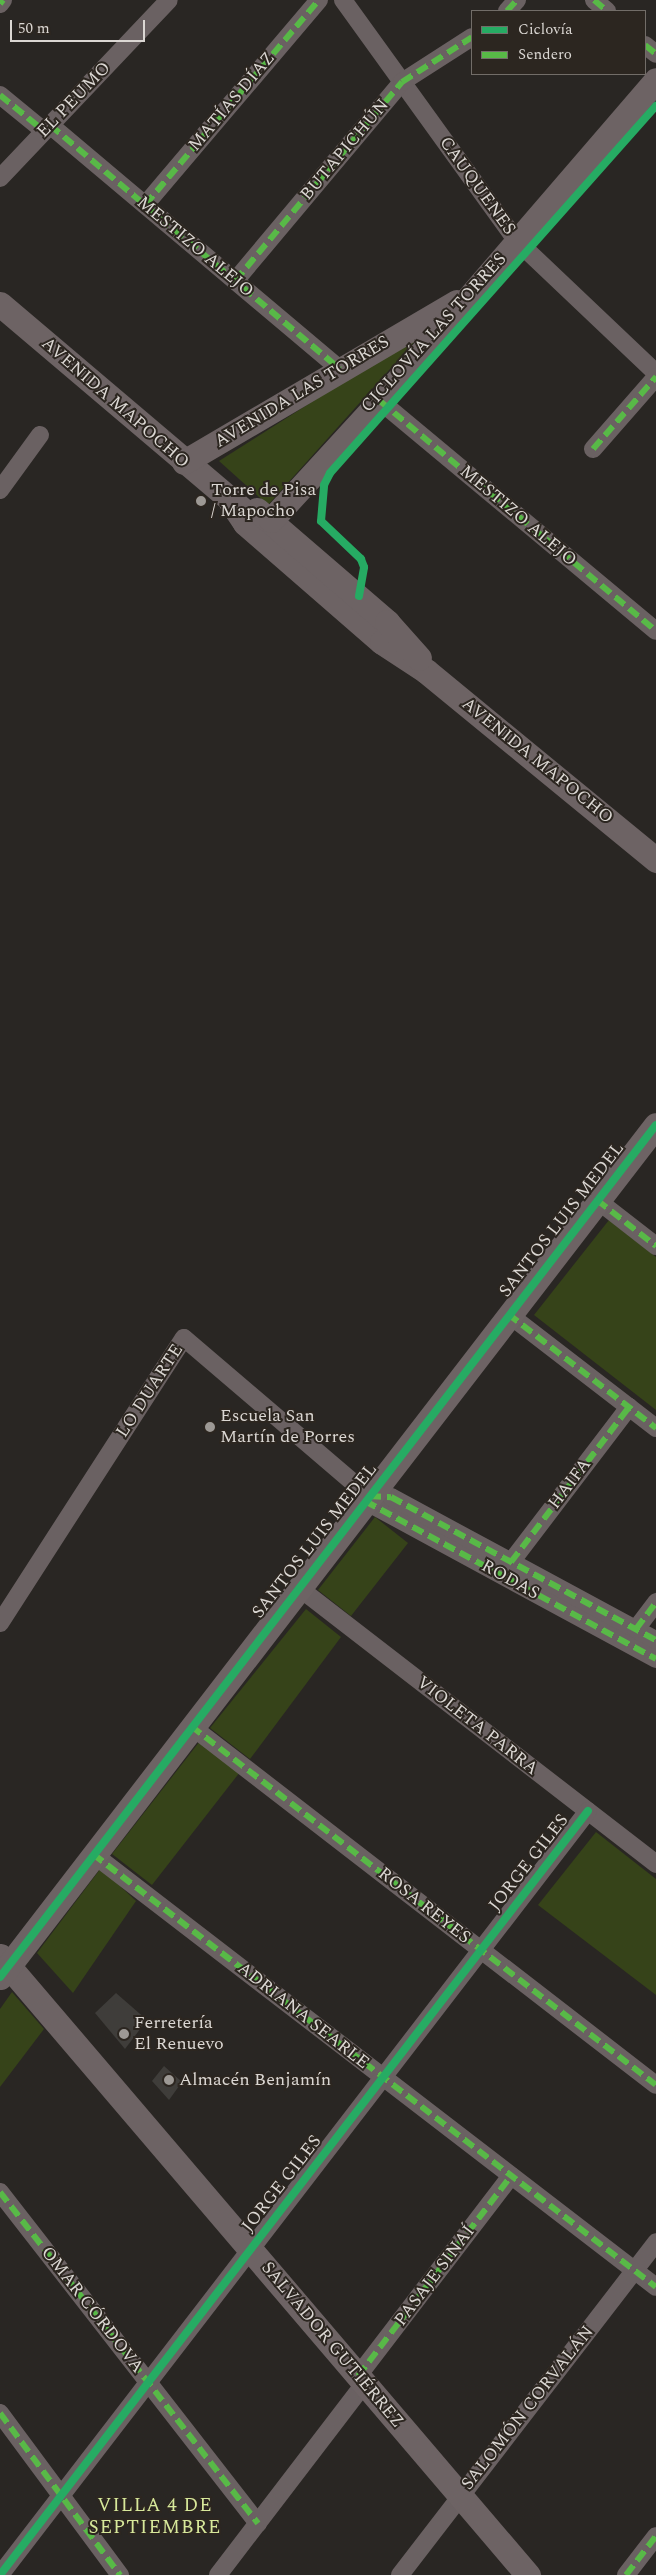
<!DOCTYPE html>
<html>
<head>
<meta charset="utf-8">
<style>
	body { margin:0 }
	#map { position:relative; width:656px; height:2575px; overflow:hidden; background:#292623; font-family:Spectral,serif }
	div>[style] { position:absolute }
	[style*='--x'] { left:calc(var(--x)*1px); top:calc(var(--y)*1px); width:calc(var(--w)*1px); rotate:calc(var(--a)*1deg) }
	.green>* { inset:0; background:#364319 }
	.building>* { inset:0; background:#3f3d3a }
	.street>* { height:18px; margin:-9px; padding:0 9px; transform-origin:9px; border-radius:9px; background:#6a6162 }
	.secondary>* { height:25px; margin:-12.5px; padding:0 12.5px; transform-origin:12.5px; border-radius:12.5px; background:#6d6364 }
	.quiet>* { height:6px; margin-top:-3px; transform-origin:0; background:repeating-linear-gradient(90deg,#58b947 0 12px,transparent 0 18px) }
	.cycleway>* { height:8px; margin:-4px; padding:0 4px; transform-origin:4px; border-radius:4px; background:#26ab63 }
	.dots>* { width:14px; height:14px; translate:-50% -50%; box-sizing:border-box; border:2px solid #2c2620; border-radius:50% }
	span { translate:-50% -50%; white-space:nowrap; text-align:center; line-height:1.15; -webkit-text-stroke:4px #2c2620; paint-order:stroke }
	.street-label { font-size:18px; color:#dbd7d3 }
	.poi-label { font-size:18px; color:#dbd7d3 }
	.left { translate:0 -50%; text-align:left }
	.neighbourhood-label { font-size:19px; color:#d7e89b; letter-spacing:1px }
	.legend { position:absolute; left:471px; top:10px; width:175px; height:65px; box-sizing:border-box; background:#2c2620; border:1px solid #726d68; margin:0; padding:6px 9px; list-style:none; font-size:15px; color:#dbd7d3 }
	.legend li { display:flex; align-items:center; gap:10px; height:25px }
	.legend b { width:25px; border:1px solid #726d68 }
	.scale { position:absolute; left:10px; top:20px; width:135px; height:22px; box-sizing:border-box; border:2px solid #dbd7d3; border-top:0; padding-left:6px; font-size:15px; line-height:18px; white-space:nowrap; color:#dbd7d3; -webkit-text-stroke:4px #2c2620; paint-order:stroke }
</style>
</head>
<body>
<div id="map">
	<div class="green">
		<i style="clip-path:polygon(425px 330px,268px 505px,219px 461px)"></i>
		<i style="clip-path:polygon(609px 1220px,656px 1257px,656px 1410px,534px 1315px)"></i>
		<i style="clip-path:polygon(375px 1517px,408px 1543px,351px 1616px,318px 1590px)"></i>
		<i style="clip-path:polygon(306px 1609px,341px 1637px,250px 1759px,210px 1728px)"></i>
		<i style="clip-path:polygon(200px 1741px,240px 1772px,152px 1885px,112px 1854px)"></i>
		<i style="clip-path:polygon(596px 1832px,656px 1879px,656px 1995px,538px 1905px)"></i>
		<i style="clip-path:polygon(101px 1868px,136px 1901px,73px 1993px,37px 1953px)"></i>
		<i style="clip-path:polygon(12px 1992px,44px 2029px,0 2087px,0 2009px)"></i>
	</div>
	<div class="building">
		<i style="clip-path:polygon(116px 1993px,147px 2020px,125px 2049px,95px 2013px)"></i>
		<i style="clip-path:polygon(164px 2066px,182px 2082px,169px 2100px,152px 2081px)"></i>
	</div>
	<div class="street">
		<i style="--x:343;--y:0;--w:297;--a:54.2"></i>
		<i style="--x:517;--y:241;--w:192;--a:43.5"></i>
		<i style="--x:594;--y:0;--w:17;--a:40"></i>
		<i style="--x:0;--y:4;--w:5;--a:-53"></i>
		<i style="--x:507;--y:11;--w:15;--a:-48"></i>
		<i style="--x:645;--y:45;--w:14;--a:39"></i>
		<i style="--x:0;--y:95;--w:57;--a:39.3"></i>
		<i style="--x:50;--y:125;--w:379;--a:40.1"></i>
		<i style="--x:0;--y:178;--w:245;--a:-46.5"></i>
		<i style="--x:145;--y:205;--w:269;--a:-49.7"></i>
		<i style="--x:235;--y:281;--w:260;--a:-50"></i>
		<i style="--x:402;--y:82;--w:83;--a:-32.7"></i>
		<i style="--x:380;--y:401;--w:359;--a:39.8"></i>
		<i style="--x:593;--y:449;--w:96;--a:-48.8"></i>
		<i style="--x:0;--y:490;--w:68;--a:-54"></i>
		<i style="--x:597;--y:1200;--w:75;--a:37.9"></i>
		<i style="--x:508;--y:1314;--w:187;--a:37.6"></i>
		<i style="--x:365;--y:1501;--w:331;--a:28.5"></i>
		<i style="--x:511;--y:1562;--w:195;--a:-52.7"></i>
		<i style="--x:298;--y:1587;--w:453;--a:37.7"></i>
		<i style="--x:0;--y:1623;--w:339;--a:-57.2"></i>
		<i style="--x:184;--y:1338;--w:243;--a:40.5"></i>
		<i style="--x:369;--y:1496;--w:22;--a:3"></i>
		<i style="--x:391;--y:1497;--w:301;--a:28.4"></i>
		<i style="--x:636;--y:1629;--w:34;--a:-53"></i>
		<i style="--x:191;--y:1726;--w:587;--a:37.67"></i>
		<i style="--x:93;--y:1854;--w:710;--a:37.56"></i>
		<i style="--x:0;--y:2192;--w:420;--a:52.1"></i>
		<i style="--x:358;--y:2376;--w:252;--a:-52.6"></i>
		<i style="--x:0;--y:2413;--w:202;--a:53.5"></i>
		<i style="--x:0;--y:2575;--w:964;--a:-52.42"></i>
		<i style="--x:218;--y:2575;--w:242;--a:-52.6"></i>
		<i style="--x:400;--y:2575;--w:420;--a:-52.4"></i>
		<i style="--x:626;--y:2575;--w:49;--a:-52.4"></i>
	</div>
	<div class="secondary">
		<i style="--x:0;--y:304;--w:320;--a:40.3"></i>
		<i style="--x:184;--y:462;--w:316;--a:-30.4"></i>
		<i style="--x:231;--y:502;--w:25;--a:56"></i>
		<i style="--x:245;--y:523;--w:181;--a:41"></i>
		<i style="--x:382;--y:642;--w:53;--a:33.4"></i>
		<i style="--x:426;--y:671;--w:298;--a:39.4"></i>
		<i style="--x:257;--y:510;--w:172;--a:40.7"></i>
		<i style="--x:387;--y:622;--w:48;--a:48.4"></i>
		<i style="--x:271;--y:520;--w:161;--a:-47.5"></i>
		<i style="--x:380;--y:401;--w:423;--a:-49.3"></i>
		<i style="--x:0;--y:1956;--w:814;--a:49.54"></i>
		<i style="--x:0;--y:1977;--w:1075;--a:-52.41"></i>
	</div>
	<div class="quiet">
		<i style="--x:594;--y:0;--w:17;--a:40"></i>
		<i style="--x:0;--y:4;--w:5;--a:-53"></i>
		<i style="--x:507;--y:11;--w:15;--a:-48"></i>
		<i style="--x:645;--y:45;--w:14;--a:39"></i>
		<i style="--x:0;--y:95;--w:57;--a:39.3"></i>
		<i style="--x:50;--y:125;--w:379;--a:40.1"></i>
		<i style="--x:145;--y:205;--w:269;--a:-49.7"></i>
		<i style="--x:235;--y:281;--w:260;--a:-50"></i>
		<i style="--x:402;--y:82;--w:83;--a:-32.7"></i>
		<i style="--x:380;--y:401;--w:359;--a:39.8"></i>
		<i style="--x:593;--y:449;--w:96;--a:-48.8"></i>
		<i style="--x:597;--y:1200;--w:75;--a:37.9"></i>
		<i style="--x:508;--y:1314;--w:187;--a:37.6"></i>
		<i style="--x:369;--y:1496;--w:22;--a:3"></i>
		<i style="--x:391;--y:1497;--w:301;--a:28.4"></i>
		<i style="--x:365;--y:1501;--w:331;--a:28.5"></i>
		<i style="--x:511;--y:1562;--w:195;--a:-52.7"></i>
		<i style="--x:636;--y:1629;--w:34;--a:-53"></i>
		<i style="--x:191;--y:1726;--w:587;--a:37.67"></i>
		<i style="--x:93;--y:1854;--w:710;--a:37.56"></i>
		<i style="--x:0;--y:2192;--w:420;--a:52.1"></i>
		<i style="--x:358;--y:2376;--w:252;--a:-52.6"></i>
		<i style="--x:0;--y:2413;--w:202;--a:53.5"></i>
		<i style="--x:626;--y:2575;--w:49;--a:-52.4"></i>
	</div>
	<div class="cycleway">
		<i style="--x:359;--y:596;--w:29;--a:-80"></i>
		<i style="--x:364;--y:567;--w:9;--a:-111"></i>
		<i style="--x:361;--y:559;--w:55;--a:-136.5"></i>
		<i style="--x:321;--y:521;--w:36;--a:-85"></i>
		<i style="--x:324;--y:485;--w:13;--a:-63"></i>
		<i style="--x:330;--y:473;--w:491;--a:-48.4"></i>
		<i style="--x:0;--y:1977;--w:1075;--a:-52.41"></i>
		<i style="--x:0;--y:2575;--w:964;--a:-52.42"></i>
	</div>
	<div class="dots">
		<i style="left:201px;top:501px;background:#9d9995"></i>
		<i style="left:210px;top:1427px;background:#9d9995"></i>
		<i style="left:124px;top:2034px;background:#9d9995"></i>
		<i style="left:169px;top:2080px;background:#9d9995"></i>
	</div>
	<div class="street-label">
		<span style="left:74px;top:100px;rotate:-46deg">EL PEUMO</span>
		<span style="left:232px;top:102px;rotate:-50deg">MATÍAS DÍAZ</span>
		<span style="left:345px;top:150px;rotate:-50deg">BUTAPICHÚN</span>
		<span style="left:477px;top:186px;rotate:54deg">CAUQUENES</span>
		<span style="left:195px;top:247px;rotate:40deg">MESTIZO ALEJO</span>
		<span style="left:434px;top:333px;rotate:-48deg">CICLOVÍA LAS TORRES</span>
		<span style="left:302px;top:392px;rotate:-31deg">AVENIDA LAS TORRES</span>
		<span style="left:115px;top:403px;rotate:41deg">AVENIDA MAPOCHO</span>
		<span style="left:518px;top:516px;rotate:40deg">MESTIZO ALEJO</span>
		<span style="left:537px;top:761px;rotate:39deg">AVENIDA MAPOCHO</span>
		<span style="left:562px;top:1220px;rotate:-52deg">SANTOS LUIS MEDEL</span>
		<span style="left:150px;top:1391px;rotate:-57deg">LO DUARTE</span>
		<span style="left:570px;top:1484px;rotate:-53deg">HAIFA</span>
		<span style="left:315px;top:1541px;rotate:-52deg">SANTOS LUIS MEDEL</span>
		<span style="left:510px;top:1580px;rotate:29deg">RODAS</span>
		<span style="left:477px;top:1726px;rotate:38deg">VIOLETA PARRA</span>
		<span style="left:529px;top:1863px;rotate:-52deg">JORGE GILES</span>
		<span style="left:424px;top:1906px;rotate:38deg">ROSA REYES</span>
		<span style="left:303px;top:2016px;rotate:38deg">ADRIANA SEARLE</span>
		<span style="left:282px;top:2184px;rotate:-52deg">JORGE GILES</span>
		<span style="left:435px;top:2276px;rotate:-53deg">PASAJE SINAÍ</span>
		<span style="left:92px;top:2310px;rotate:52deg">OMAR CÓRDOVA</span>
		<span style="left:332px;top:2345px;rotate:50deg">SALVADOR GUTIÉRREZ</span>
		<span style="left:528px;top:2408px;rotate:-52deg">SALOMÓN CORVALÁN</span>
	</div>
	<div class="poi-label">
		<span class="left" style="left:211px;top:501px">Torre de Pisa<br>/ Mapocho</span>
		<span class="left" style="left:220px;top:1427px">Escuela San<br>Martín de Porres</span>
		<span class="left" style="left:134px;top:2034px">Ferretería<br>El Renuevo</span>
		<span class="left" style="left:179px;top:2080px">Almacén Benjamín</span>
	</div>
	<div class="neighbourhood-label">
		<span style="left:155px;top:2517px">VILLA 4 DE<br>SEPTIEMBRE</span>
	</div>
	<ul class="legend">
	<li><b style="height:6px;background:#26ab63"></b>Ciclovía</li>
	<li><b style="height:6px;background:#58b947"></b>Sendero</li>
	</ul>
	<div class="scale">50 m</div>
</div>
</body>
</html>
